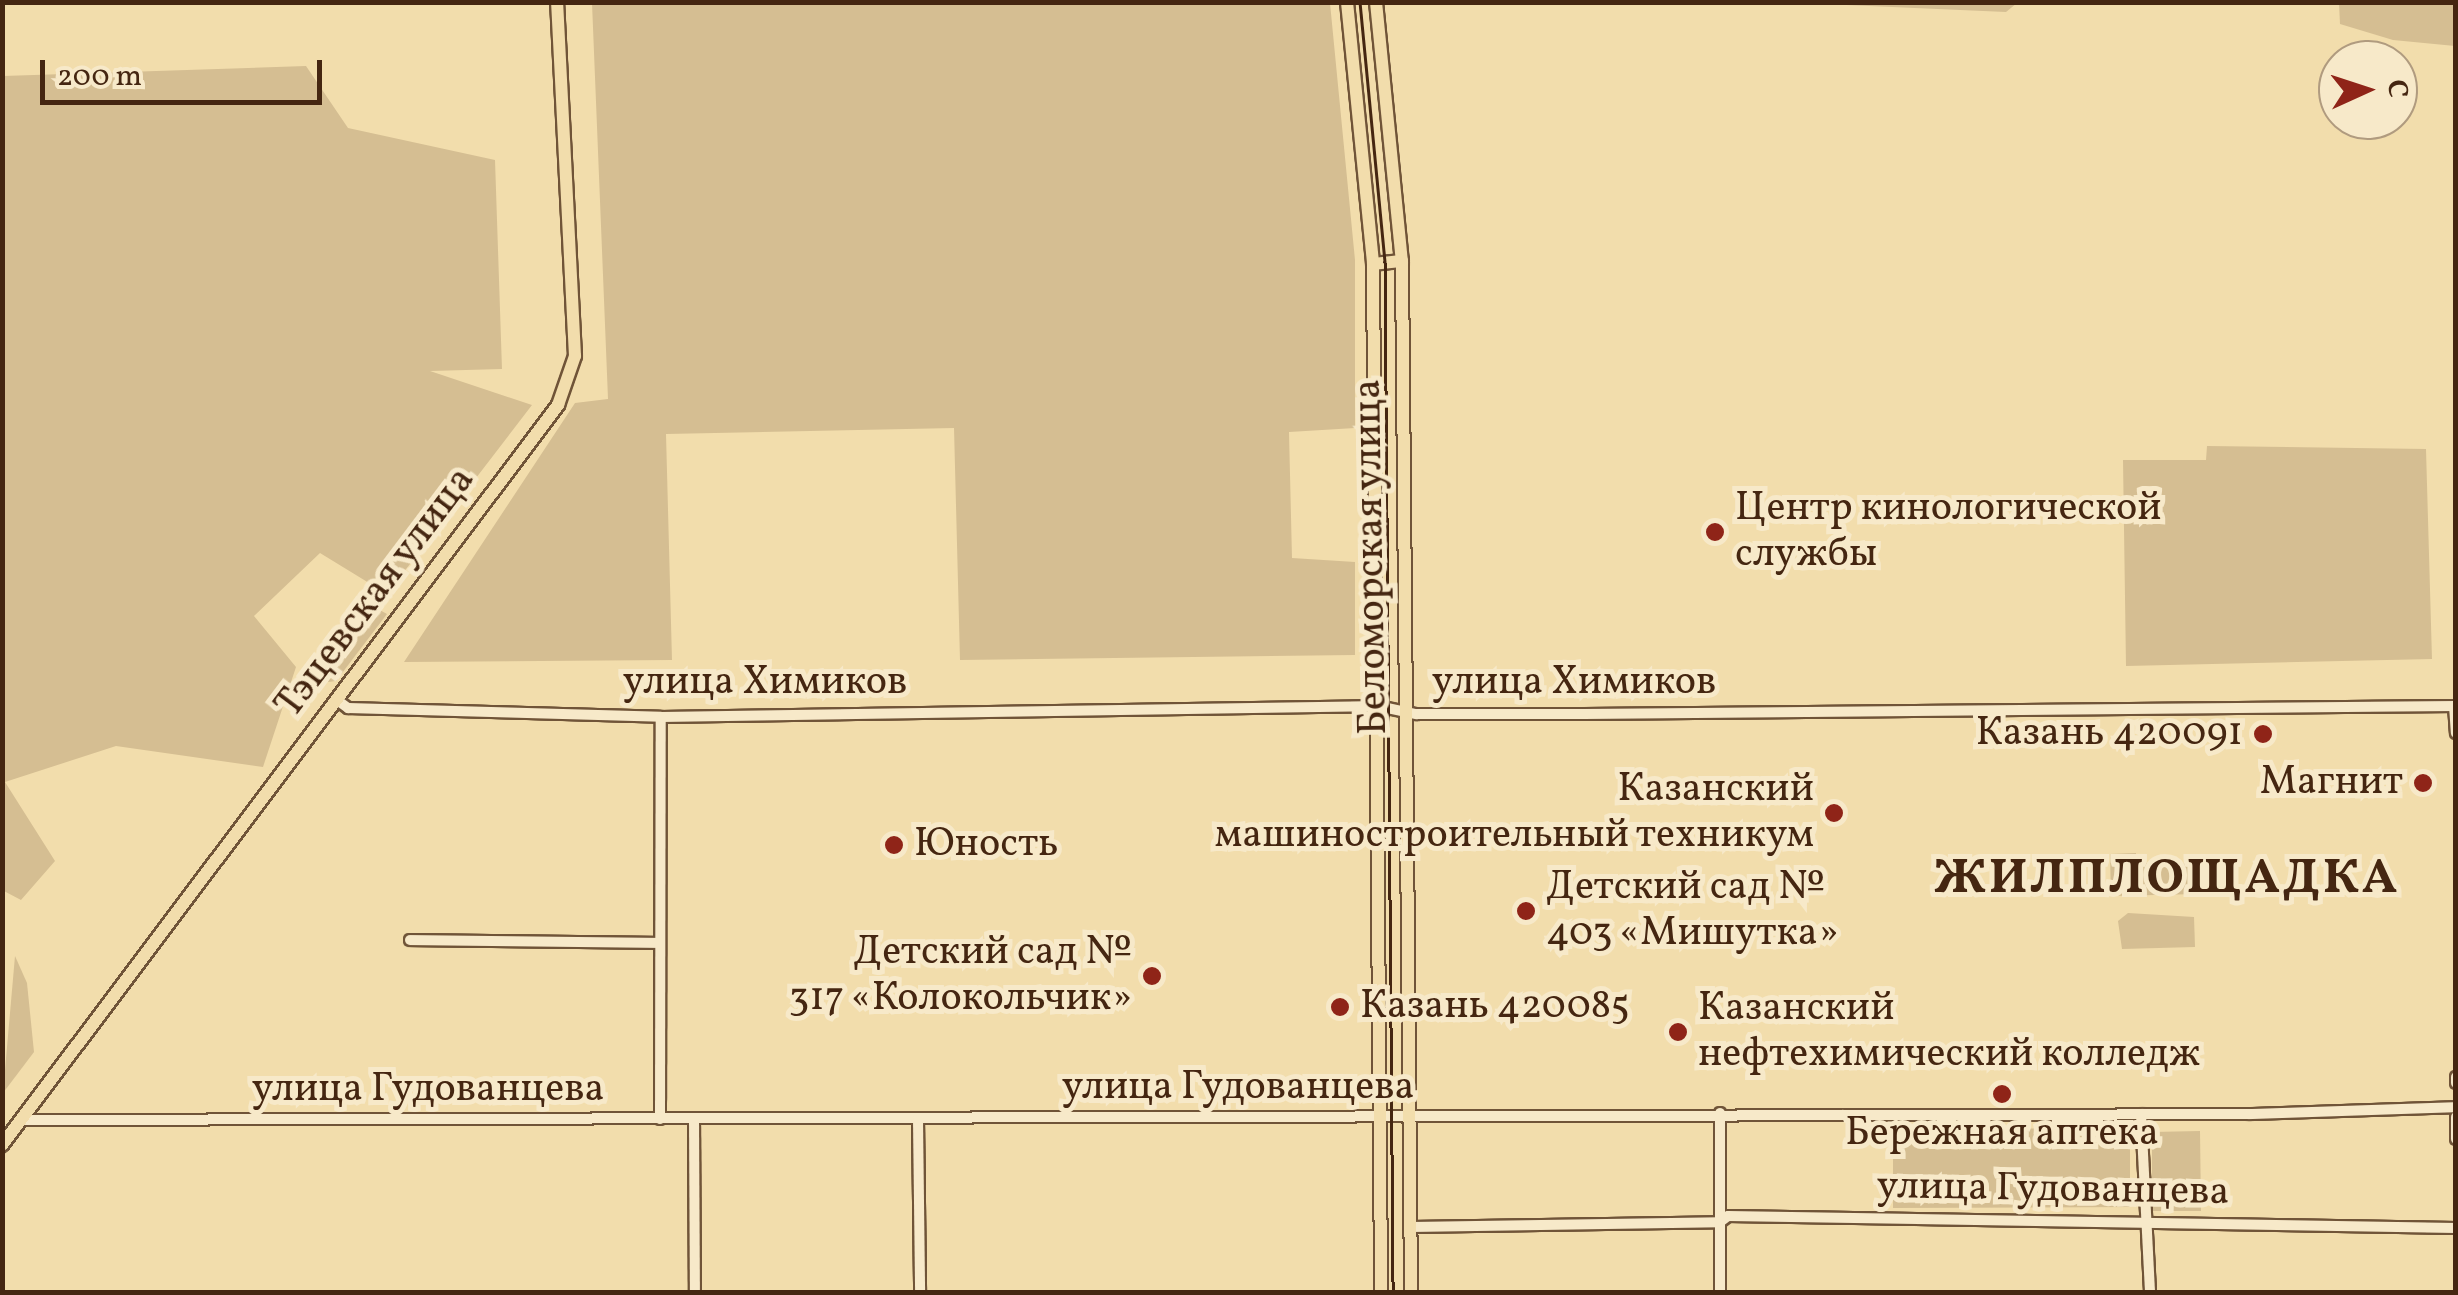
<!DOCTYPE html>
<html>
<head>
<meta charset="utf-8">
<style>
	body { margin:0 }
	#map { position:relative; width:2458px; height:1295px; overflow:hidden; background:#f2ddac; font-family:Vollkorn,serif }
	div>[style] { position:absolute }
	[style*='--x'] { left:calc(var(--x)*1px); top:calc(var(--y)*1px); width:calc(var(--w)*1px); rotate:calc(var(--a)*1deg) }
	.green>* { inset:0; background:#d5be92 }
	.roads { filter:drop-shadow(2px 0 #705438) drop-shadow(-2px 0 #705438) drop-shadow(0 2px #705438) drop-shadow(0 -2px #705438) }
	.minor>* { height:10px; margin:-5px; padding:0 5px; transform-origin:5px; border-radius:5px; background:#f7e9c9 }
	.major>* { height:12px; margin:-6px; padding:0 6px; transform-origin:6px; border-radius:6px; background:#f2ddac }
	.tram>* { height:2.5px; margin:-1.25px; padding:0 1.25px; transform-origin:1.25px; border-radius:1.25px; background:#452611 }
	.dots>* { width:28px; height:28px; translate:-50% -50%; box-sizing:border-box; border:5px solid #f7e9c9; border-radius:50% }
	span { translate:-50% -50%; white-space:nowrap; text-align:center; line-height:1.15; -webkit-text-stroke:10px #f7e9c9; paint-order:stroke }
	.poi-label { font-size:40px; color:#452611 }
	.left { translate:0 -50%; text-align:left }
	.right { translate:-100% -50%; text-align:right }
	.street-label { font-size:40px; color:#452611 }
	.district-label { font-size:50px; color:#452611; font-weight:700; letter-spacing:2.5px }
	.frame { position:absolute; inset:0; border:5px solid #452611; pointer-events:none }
	.north { position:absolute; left:2318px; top:40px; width:100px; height:100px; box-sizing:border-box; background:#f7e9c9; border:2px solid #b09b7f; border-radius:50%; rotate:87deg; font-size:28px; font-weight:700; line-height:40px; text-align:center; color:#452611 }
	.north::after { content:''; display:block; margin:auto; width:35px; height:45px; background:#8f2418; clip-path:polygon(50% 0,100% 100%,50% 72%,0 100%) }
	.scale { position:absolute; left:40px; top:60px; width:282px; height:45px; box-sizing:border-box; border:5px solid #452611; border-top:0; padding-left:12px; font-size:30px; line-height:35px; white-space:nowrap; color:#452611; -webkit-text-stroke:8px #f7e9c9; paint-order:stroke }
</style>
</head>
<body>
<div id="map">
	<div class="green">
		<i style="clip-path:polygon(1777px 2px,2017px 2px,2017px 3px,2006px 12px)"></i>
		<i style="clip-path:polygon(592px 3px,1330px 3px,1355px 260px,1355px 428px,1289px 432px,1292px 558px,1355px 562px,1355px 655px,960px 660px,954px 428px,666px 434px,672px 660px,404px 662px,575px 403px,608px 399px)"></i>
		<i style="clip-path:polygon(2339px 3px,2455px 3px,2455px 46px,2393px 40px,2340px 24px)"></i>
		<i style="clip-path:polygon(306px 66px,348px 128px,495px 160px,502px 369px,430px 371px,532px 405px,387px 594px,320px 553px,254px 616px,296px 667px,263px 767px,116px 746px,5px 782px,55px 861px,21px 900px,2px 890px,3px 76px)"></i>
		<i style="clip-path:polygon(2207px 446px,2426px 449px,2432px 659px,2126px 666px,2123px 460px,2206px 460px)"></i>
		<i style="clip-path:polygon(376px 608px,387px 614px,336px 681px,328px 682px,335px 653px)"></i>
		<i style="clip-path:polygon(2136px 853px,2136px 863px,2197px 863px,2198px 894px,2111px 896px,2110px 854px)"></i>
		<i style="clip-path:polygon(2128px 913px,2194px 917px,2195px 947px,2122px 949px,2118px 921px)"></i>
		<i style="clip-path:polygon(15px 956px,27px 983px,34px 1052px,3px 1093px)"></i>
		<i style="clip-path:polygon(2130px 1128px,2130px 1207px,1893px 1208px,1893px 1129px)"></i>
		<i style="clip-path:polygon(2200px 1131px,2201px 1211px,2152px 1211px,2152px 1132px)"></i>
	</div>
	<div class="roads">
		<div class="minor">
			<i style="--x:337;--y:700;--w:14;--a:36"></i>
			<i style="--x:348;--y:708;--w:313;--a:1.6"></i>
			<i style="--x:661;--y:717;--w:717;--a:-0.88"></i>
			<i style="--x:1378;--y:706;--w:40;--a:12"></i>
			<i style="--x:1417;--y:714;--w:167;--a:0"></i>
			<i style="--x:1584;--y:714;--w:872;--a:-0.53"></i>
			<i style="--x:2454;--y:706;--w:27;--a:86"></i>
			<i style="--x:410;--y:940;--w:250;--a:0.7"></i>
			<i style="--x:2456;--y:1077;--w:6;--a:90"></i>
			<i style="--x:1720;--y:1113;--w:179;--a:90"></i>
			<i style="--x:2141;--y:1114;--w:178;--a:87.1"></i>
			<i style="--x:2456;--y:1117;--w:22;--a:90"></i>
			<i style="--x:660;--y:1119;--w:402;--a:-89.9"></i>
			<i style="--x:694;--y:1119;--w:173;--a:89.7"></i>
			<i style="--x:21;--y:1120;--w:2229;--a:-0.15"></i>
			<i style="--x:2250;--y:1114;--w:206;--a:-1.9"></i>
			<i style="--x:918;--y:1120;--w:172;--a:89.3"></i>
			<i style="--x:1411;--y:1227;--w:309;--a:-0.9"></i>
			<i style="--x:1720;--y:1222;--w:10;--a:-37"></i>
			<i style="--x:1728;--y:1216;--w:728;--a:0.94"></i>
		</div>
		<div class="major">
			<i style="--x:1347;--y:2;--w:263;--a:84.3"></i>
			<i style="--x:1373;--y:264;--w:1028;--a:89.55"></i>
			<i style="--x:1376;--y:2;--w:260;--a:84.3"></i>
			<i style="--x:1402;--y:261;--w:1031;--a:89.5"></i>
			<i style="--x:1373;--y:264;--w:29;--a:-6"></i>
			<i style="--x:2;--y:1145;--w:926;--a:-53.08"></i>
			<i style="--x:558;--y:405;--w:52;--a:-70.9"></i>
			<i style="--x:575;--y:356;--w:354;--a:-92.9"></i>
		</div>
	</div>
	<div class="tram">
		<i style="--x:1360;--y:2;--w:261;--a:84.5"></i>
		<i style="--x:1385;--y:262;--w:1030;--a:89.55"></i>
	</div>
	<div class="dots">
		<i style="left:1715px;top:532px;background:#8f2418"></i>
		<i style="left:2263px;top:734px;background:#8f2418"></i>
		<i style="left:2423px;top:783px;background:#8f2418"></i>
		<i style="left:1834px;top:813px;background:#8f2418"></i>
		<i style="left:894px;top:845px;background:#8f2418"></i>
		<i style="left:1526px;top:911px;background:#8f2418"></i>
		<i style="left:1152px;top:976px;background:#8f2418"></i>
		<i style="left:1340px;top:1007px;background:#8f2418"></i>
		<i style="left:1678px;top:1032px;background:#8f2418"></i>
		<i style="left:2002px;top:1094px;background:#8f2418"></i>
	</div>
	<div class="poi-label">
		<span class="left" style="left:1735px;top:532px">Центр кинологической<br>службы</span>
		<span class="right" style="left:2243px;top:734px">Казань 420091</span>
		<span class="right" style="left:2403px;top:783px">Магнит</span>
		<span class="right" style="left:1814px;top:813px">Казанский<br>машиностроительный техникум</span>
		<span class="left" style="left:914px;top:845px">Юность</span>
		<span class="left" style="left:1546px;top:911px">Детский сад №<br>403 «Мишутка»</span>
		<span class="right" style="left:1132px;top:976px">Детский сад №<br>317 «Колокольчик»</span>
		<span class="left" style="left:1360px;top:1007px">Казань 420085</span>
		<span class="left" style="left:1698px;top:1032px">Казанский<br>нефтехимический колледж</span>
		<span style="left:2002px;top:1134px">Бережная аптека</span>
	</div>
	<div class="street-label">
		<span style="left:1372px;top:557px;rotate:-91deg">Беломорская улица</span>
		<span style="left:376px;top:593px;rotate:-53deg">Тэцевская улица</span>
		<span style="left:765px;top:683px">улица Химиков</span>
		<span style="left:1574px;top:683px">улица Химиков</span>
		<span style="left:1238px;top:1088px">улица Гудованцева</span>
		<span style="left:428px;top:1090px">улица Гудованцева</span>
		<span style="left:2053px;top:1190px;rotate:1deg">улица Гудованцева</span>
	</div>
	<div class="district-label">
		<span style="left:2167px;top:880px">ЖИЛПЛОЩАДКА</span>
	</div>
	<div class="frame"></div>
	<div class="north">С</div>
	<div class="scale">200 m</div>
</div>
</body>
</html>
